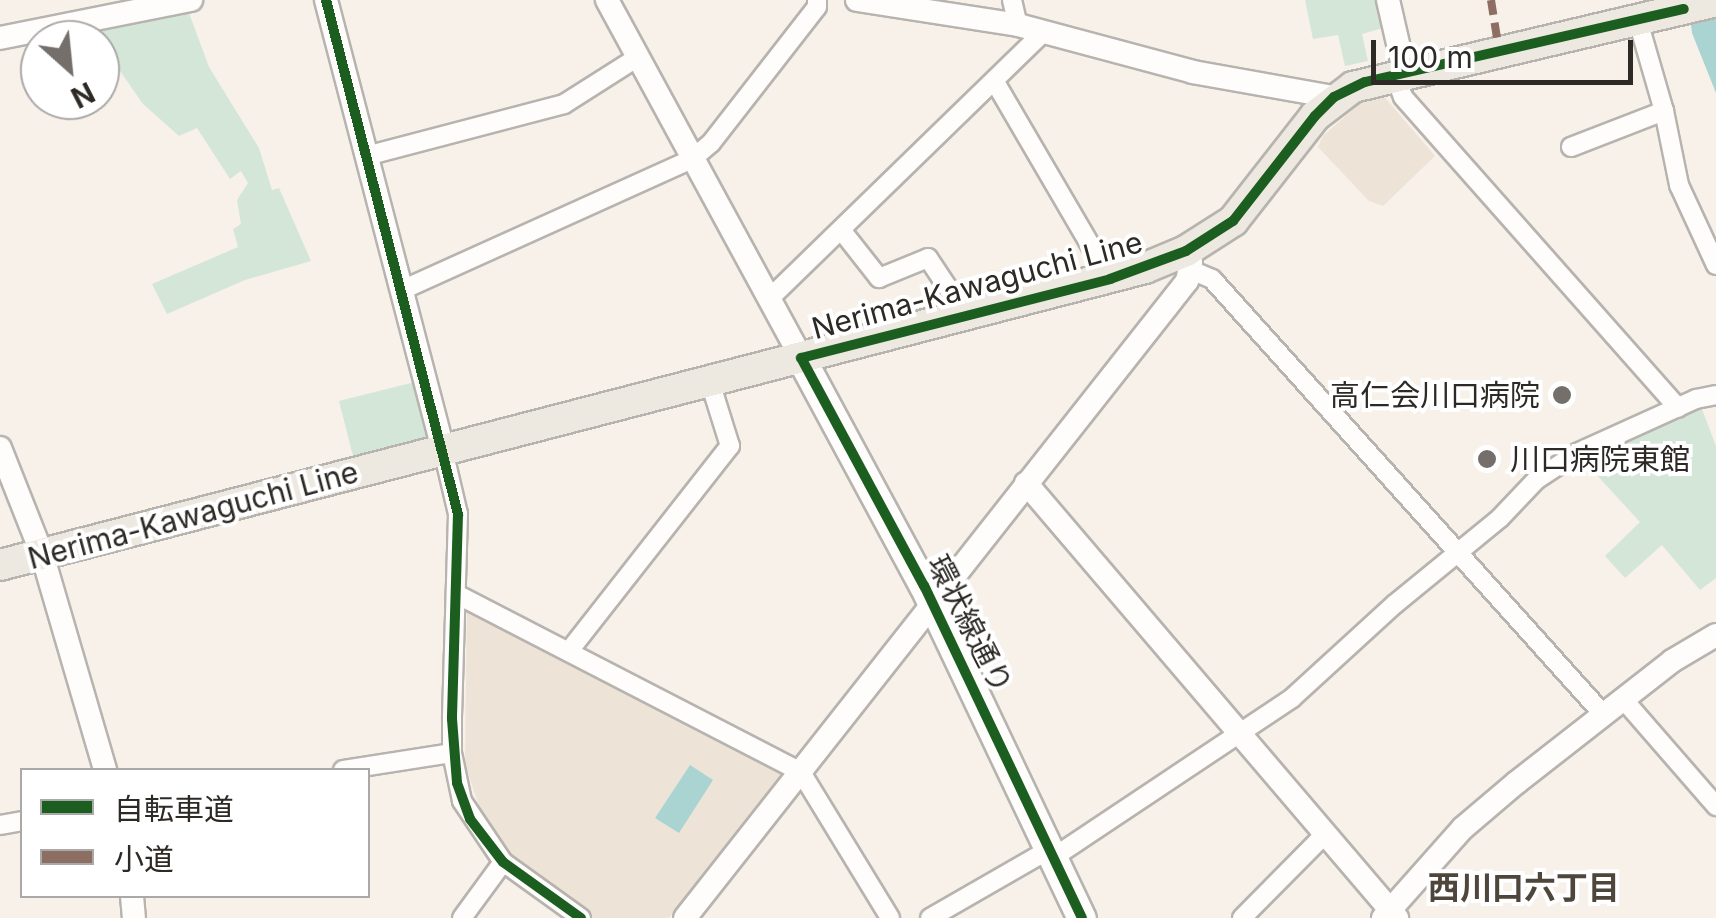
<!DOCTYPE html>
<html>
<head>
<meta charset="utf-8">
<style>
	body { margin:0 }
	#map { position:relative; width:1716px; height:918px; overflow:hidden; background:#f7f1ea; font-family:Inter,"Noto Sans JP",sans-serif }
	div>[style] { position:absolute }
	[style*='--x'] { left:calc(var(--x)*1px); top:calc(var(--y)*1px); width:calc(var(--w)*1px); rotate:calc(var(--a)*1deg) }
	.built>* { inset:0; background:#eee3d7 }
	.green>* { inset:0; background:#d4e6d8 }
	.water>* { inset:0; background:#aad4d2 }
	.roads { filter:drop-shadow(2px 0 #b7b3ae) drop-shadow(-2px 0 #b7b3ae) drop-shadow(0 2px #b7b3ae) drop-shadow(0 -2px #b7b3ae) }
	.minor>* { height:18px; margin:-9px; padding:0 9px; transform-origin:9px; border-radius:9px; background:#fefdfc }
	.tertiary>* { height:22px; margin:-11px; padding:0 11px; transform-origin:11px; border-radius:11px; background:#fefdfc }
	.secondary>* { height:28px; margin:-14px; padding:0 14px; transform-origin:14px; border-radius:14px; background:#fefdfc }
	.primary>* { height:30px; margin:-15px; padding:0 15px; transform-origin:15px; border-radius:15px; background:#ede8e0 }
	.quiet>* { height:8px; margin-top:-4px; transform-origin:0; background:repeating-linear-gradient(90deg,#8d6e63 0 15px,transparent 0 23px) }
	.cycleway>* { height:10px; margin:-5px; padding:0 5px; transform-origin:5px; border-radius:5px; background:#1b5e20 }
	.dots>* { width:28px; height:28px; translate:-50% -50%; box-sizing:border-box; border:5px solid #fff; border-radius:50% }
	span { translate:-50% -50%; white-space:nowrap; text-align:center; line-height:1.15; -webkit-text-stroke:8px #fff; paint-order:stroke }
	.street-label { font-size:30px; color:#2d2925 }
	.poi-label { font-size:30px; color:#2d2925 }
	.right { translate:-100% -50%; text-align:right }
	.left { translate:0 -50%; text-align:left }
	.neighbourhood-label { font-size:32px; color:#4e453b; font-weight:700 }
	.legend { position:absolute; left:20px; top:768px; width:350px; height:130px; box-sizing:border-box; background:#fff; border:2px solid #aba9a8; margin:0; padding:12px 18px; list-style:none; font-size:30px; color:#2d2925 }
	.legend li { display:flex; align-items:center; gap:20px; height:50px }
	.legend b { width:50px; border:2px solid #aba9a8 }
	.north { position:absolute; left:20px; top:20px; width:100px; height:100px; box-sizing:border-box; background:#fff; border:2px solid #aba9a8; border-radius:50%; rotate:153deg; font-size:28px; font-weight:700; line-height:40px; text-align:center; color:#2d2925 }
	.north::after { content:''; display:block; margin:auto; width:35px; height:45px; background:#746f6a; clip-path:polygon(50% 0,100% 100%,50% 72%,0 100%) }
	.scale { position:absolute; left:1371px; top:40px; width:262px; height:45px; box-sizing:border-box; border:5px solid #2d2925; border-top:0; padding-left:12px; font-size:30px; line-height:35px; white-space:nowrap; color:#2d2925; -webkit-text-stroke:8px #fff; paint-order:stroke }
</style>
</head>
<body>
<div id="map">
	<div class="built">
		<i style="clip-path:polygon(1382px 94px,1435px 156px,1383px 206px,1369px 201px,1318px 147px,1323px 136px,1367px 97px)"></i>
		<i style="clip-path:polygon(467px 607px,786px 772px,669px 918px,587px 918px,504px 851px,480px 809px,465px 764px)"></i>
	</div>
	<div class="green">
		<i style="clip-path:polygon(1305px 0,1376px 0,1383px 28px,1362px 34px,1368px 61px,1345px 66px,1338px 35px,1313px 39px)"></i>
		<i style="clip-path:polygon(189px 13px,209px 67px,259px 148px,272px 190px,279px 188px,311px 261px,245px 280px,167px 314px,152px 284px,238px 247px,233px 229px,241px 224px,237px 200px,248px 183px,241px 171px,230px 179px,197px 128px,179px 136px,143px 104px,93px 32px)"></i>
		<i style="clip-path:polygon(415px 382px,430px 441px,354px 460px,339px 401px)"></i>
		<i style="clip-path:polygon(1700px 404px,1716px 446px,1716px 578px,1700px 590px,1662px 545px,1625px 578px,1605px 556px,1640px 522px,1581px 458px)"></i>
	</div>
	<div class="water">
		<i style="clip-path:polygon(1688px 0,1716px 0,1716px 93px,1692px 33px)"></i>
		<i style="clip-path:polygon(690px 765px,713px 780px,679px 833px,655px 818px)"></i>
	</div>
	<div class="roads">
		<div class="minor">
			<i style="--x:1012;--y:0;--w:26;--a:77"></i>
			<i style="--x:1638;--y:21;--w:94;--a:73.9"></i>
			<i style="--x:1664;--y:111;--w:76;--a:78.5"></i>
			<i style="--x:1679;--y:185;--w:88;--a:65.2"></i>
			<i style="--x:1395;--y:76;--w:22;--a:69"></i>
			<i style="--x:1403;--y:97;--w:415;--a:48.5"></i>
			<i style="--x:995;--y:82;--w:228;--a:59.7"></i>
			<i style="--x:1571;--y:147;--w:100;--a:-21.2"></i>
			<i style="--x:366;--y:156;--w:205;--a:-14.7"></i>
			<i style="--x:564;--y:104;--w:88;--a:-32.4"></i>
			<i style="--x:842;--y:231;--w:60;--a:51.8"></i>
			<i style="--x:879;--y:278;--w:53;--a:-22.2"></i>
			<i style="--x:928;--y:258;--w:69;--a:56.3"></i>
			<i style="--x:1191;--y:270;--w:23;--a:23"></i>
			<i style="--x:1212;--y:279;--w:585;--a:48.05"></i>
			<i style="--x:402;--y:290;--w:318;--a:-24.3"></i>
			<i style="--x:692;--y:159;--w:25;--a:-40"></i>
			<i style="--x:711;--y:143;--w:172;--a:-52.1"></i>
			<i style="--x:817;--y:7;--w:7;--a:-90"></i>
			<i style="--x:769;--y:299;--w:383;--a:-44.2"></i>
			<i style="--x:443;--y:450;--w:66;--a:76.8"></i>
			<i style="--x:458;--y:514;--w:205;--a:91.7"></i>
			<i style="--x:452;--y:719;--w:34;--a:90"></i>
			<i style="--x:452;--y:753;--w:49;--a:78.2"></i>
			<i style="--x:462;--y:801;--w:73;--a:56.1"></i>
			<i style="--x:503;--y:862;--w:96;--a:35.7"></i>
			<i style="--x:456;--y:594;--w:388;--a:27.3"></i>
			<i style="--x:801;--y:772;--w:171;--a:58.6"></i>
			<i style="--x:569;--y:651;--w:261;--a:-51.9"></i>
			<i style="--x:730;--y:446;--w:67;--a:-107.4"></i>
			<i style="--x:1623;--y:699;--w:142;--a:49"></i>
			<i style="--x:343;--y:770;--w:110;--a:-8.9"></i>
			<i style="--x:0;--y:825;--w:22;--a:-10"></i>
			<i style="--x:1054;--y:857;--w:286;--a:-33.7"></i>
			<i style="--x:1292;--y:698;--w:139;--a:-42.4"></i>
			<i style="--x:1395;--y:604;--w:136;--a:-39.3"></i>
			<i style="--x:1500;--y:518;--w:52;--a:-46.5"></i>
			<i style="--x:1536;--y:480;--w:49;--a:-33.4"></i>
			<i style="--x:1577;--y:453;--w:131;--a:-24.4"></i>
			<i style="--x:1696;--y:399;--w:20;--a:-11"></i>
			<i style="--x:462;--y:918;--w:69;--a:-53.8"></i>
			<i style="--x:930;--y:918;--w:138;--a:-29.9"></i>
			<i style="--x:1242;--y:918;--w:118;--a:-45.3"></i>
		</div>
		<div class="tertiary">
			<i style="--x:326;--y:0;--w:465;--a:75.4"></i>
			<i style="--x:607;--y:0;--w:407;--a:61.5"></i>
			<i style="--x:857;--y:0;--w:163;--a:8.8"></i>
			<i style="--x:1018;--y:25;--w:181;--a:15"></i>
			<i style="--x:1193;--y:72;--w:143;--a:10.1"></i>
			<i style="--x:1388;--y:0;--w:76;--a:77.1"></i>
			<i style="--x:0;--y:38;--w:195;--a:-11.3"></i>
			<i style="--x:0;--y:448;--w:114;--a:68.4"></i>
			<i style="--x:42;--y:554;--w:225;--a:73.7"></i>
			<i style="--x:1026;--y:483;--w:572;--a:49.54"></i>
			<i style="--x:132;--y:896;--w:22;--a:85"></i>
			<i style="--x:685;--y:918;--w:811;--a:-51.76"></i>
			<i style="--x:1187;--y:281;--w:19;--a:-78"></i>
			<i style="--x:1191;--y:262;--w:12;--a:-114"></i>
			<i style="--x:1383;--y:918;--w:120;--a:-48.4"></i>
			<i style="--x:1463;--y:828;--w:70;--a:-40.3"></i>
			<i style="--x:1516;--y:783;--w:198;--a:-38"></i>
			<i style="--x:1672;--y:661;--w:51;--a:-30.6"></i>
		</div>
		<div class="secondary">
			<i style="--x:801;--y:358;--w:259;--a:61.7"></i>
			<i style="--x:924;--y:586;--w:368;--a:64.6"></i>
		</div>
		<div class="primary">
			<i style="--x:0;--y:565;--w:1183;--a:-14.54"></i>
			<i style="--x:1145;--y:268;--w:44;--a:-22.5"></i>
			<i style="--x:1186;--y:251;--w:56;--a:-32.6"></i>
			<i style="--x:1233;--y:221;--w:133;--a:-52"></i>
			<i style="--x:1315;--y:116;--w:48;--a:-37.3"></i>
			<i style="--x:1353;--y:87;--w:373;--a:-13.3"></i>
		</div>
	</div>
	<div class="quiet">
		<i style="--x:1491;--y:0;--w:39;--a:81"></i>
	</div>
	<div class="cycleway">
		<i style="--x:326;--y:0;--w:531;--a:75.6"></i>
		<i style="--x:458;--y:514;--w:205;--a:91.7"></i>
		<i style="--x:452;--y:719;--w:64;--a:85.5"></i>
		<i style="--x:457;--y:783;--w:38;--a:70"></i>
		<i style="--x:470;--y:819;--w:54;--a:52.5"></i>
		<i style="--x:503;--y:862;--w:96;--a:35.7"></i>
		<i style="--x:1082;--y:918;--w:368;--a:-115.4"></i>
		<i style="--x:924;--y:586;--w:259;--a:-118.3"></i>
		<i style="--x:801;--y:358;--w:319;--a:-14.3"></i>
		<i style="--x:1110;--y:279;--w:81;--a:-20.2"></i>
		<i style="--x:1186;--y:251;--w:56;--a:-32.6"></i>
		<i style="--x:1233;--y:221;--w:133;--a:-52"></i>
		<i style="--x:1315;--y:116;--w:27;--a:-45"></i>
		<i style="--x:1334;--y:97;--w:34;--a:-26"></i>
		<i style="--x:1365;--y:82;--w:327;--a:-12.9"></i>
	</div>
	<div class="dots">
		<i style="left:1562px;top:395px;background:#746f6a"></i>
		<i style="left:1487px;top:459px;background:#746f6a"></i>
	</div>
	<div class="street-label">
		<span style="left:977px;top:285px;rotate:-15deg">Nerima-Kawaguchi Line</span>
		<span style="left:193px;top:515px;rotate:-15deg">Nerima-Kawaguchi Line</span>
		<span style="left:970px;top:624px;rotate:63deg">環状線通り</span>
	</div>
	<div class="poi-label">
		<span class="right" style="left:1540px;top:395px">高仁会川口病院</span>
		<span class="left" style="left:1510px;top:459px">川口病院東館</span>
	</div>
	<div class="neighbourhood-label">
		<span style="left:1524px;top:888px">西川口六丁目</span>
	</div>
	<ul class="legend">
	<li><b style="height:12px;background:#1b5e20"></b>自転車道</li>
	<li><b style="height:12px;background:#8d6e63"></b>小道</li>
	</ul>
	<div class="north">N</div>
	<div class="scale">100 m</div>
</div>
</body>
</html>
